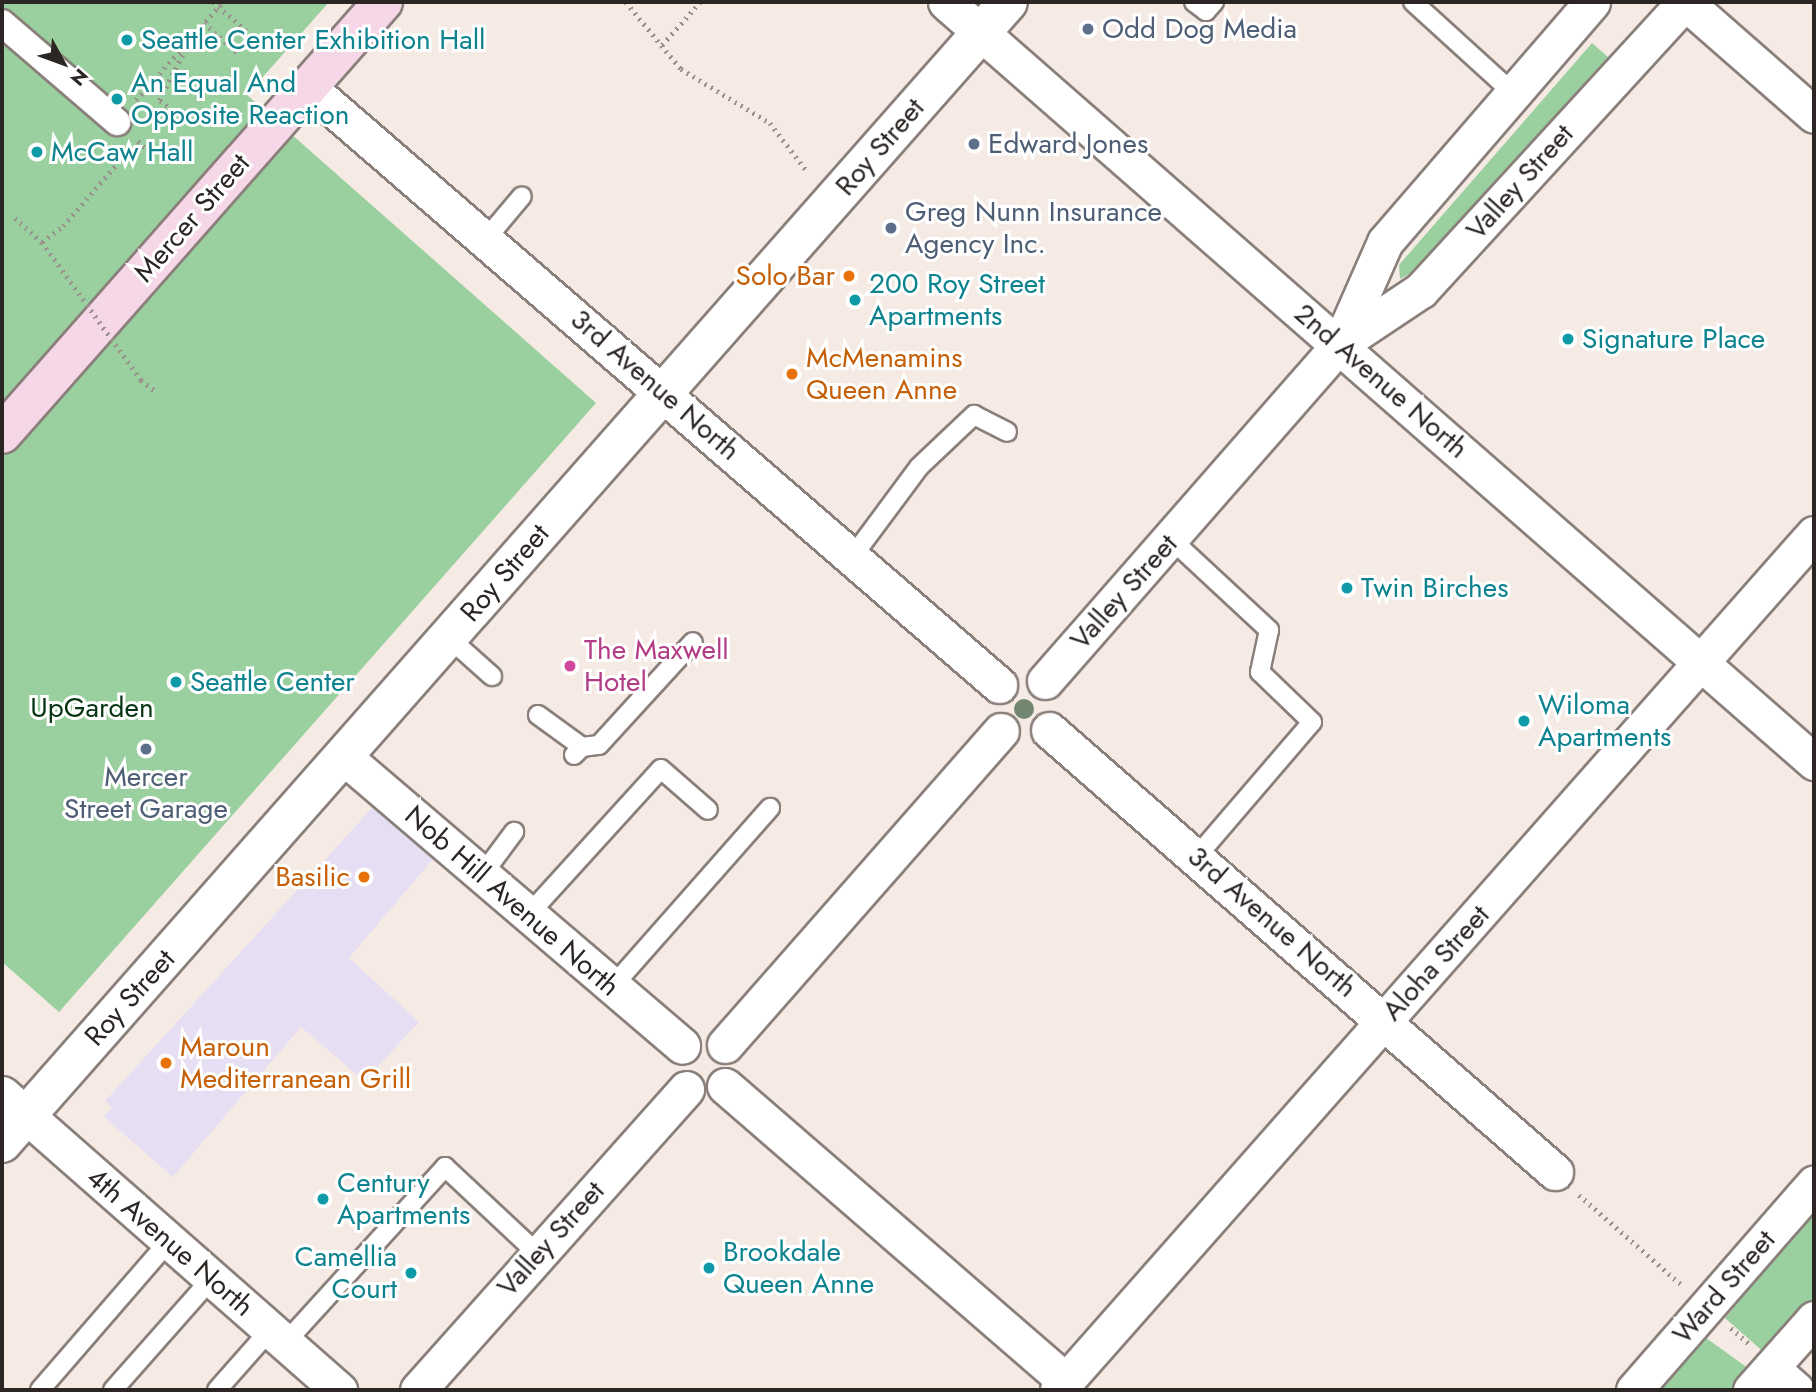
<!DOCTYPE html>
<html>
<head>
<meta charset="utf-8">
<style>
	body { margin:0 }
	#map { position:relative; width:1816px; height:1392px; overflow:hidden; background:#f6eae4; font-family:Jost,sans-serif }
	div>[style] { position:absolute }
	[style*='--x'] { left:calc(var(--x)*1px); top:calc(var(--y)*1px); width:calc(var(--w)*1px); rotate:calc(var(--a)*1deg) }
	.commercial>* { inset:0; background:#e6dff4 }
	.green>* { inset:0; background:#9ad09f }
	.path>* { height:4.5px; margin-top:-2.25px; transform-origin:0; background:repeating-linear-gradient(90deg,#99918c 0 2px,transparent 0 7px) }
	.roads { filter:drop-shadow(2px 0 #8a7f7a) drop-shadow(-2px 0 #8a7f7a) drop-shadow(0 2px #8a7f7a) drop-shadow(0 -2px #8a7f7a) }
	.service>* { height:18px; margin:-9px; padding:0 9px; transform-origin:9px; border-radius:9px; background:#fff }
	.pedestrian>* { height:26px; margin:-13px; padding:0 13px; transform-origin:13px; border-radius:13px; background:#fff }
	.minor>* { height:35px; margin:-17.5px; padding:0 17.5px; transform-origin:17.5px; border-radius:17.5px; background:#fff }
	.tertiary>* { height:38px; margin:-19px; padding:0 19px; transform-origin:19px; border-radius:19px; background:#fff }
	.secondary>* { height:38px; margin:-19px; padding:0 19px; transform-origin:19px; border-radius:19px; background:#f6d7e7 }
	.path-bridge>* { height:4.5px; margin-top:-2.25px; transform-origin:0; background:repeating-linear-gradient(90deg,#99918c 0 2px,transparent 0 7px) }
	.trees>* { width:20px; height:20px; margin:-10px; border-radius:50%; background:#738670 }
	.dots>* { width:19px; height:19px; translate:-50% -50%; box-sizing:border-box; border:4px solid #fff; border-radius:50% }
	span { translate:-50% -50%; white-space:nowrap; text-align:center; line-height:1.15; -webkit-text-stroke:6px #fff; paint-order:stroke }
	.service-label { font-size:28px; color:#4e5e75 }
	.left { translate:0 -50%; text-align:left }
	.culture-label { font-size:28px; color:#0d838f }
	.right { translate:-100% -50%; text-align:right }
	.street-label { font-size:28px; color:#2b2624 }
	.food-label { font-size:28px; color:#c56008 }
	.hotel-label { font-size:28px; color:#b23c85 }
	.park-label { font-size:28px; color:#073412 }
	.frame { position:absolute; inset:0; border:4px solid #2b2624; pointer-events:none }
	.north { position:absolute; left:28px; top:28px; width:70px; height:70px; -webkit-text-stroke:5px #fff; paint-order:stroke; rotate:131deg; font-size:19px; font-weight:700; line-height:28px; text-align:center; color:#2b2624 }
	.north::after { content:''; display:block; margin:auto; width:24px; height:32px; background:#2b2624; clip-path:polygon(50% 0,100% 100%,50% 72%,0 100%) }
</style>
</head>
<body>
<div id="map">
	<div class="commercial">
		<i style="clip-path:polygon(373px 807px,433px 859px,349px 958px,419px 1022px,364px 1081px,301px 1027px,173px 1177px,104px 1117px,112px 1107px,105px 1101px)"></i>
	</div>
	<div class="green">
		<i style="clip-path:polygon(2px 2px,329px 2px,247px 95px,596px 403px,59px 1012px,2px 962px)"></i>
		<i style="clip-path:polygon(1592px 43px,1608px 57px,1420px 268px,1400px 279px,1399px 265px)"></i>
		<i style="clip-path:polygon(1814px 1212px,1814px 1298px,1767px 1355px,1725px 1318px)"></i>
		<i style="clip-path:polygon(1702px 1335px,1752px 1371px,1734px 1390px,1655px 1390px)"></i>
	</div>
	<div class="path">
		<i style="--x:626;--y:2;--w:87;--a:50.6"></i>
		<i style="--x:681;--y:69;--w:104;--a:31.2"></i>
		<i style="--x:770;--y:123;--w:61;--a:52.4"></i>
		<i style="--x:204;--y:23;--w:48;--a:41.6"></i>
		<i style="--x:662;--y:45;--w:57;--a:-48.5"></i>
		<i style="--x:136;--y:100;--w:131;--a:-48.4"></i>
		<i style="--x:183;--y:120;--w:31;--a:-140"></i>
		<i style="--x:159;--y:100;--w:61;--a:-62.6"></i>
		<i style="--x:138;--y:141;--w:21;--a:43"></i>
		<i style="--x:42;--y:242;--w:26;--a:-37"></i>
		<i style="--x:63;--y:226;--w:102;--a:-49"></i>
		<i style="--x:141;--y:380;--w:18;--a:38"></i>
		<i style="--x:1579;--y:1195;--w:138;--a:41.2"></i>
		<i style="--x:1731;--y:1328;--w:23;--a:41"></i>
	</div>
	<div class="roads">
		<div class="service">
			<i style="--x:1194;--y:2;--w:15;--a:37"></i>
			<i style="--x:1206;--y:11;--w:12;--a:-48"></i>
			<i style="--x:1413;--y:2;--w:135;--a:42.3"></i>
			<i style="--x:485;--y:240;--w:57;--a:-49.9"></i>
			<i style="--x:1171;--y:539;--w:134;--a:42.9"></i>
			<i style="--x:1269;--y:630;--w:43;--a:102.1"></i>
			<i style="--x:1260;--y:672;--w:72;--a:43.9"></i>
			<i style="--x:1312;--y:722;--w:177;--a:130.6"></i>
			<i style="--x:853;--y:556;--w:111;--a:-53.4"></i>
			<i style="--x:919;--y:467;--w:76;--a:-43.4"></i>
			<i style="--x:974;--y:415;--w:37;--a:27"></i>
			<i style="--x:448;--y:637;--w:59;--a:41.6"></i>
			<i style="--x:538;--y:715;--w:54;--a:36"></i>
			<i style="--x:574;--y:755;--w:11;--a:-45"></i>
			<i style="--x:582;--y:747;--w:17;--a:-7"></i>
			<i style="--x:599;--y:745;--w:139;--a:-47.6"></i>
			<i style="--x:482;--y:875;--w:54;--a:-53.3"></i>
			<i style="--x:528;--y:915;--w:197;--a:-47.7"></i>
			<i style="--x:661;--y:769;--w:62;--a:41.1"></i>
			<i style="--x:612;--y:987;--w:239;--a:-48.6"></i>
			<i style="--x:285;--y:1343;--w:238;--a:-47.7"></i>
			<i style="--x:445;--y:1167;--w:126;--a:43.1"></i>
			<i style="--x:40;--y:1390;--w:197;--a:-49.1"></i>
			<i style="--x:113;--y:1390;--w:149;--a:-48.5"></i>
			<i style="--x:217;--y:1390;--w:80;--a:-48.5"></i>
		</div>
		<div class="pedestrian">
			<i style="--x:2;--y:23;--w:152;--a:40.7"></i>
		</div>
		<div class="minor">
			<i style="--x:946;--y:2;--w:1154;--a:41.2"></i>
			<i style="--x:1685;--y:2;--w:171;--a:41.2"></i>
			<i style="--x:308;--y:87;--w:914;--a:40.87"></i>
			<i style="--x:1340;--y:344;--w:111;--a:-66.2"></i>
			<i style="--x:1385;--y:242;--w:317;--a:-49.2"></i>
			<i style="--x:1045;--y:681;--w:448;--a:-48.8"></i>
			<i style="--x:1340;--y:344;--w:97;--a:-33.7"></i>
			<i style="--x:1421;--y:290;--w:391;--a:-47.5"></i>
			<i style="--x:1049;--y:730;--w:672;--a:41.14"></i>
			<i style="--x:343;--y:756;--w:446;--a:40.5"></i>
			<i style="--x:725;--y:1045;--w:418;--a:-48.7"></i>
			<i style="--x:725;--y:1086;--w:451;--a:40.9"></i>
			<i style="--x:2;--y:1094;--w:449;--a:41.3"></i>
			<i style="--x:1771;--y:1368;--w:33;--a:41"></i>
			<i style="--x:418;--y:1390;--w:403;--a:-48.3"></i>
			<i style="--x:1058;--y:1390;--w:1142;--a:-48.55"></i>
			<i style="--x:1634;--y:1390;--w:274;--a:-48.9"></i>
			<i style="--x:1751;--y:1390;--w:95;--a:-48.4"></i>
		</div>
		<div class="tertiary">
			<i style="--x:2;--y:1143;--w:1521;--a:-48.6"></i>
		</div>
		<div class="secondary">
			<i style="--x:2;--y:434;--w:576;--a:-48.59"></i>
		</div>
	</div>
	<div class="path-bridge">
		<i style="--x:213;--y:2;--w:55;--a:40.6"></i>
		<i style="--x:15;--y:218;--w:36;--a:42"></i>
		<i style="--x:42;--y:242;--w:170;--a:54.3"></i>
	</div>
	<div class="trees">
		<i style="left:1024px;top:709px"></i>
	</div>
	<div class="dots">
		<i style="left:1088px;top:29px;background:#5c6f8a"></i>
		<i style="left:127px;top:40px;background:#0f9aa8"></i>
		<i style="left:117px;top:99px;background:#0f9aa8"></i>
		<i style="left:974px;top:144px;background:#5c6f8a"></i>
		<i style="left:37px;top:152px;background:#0f9aa8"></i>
		<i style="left:891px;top:228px;background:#5c6f8a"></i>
		<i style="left:849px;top:276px;background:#e8710a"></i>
		<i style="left:855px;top:300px;background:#0f9aa8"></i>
		<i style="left:1568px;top:339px;background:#0f9aa8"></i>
		<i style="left:792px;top:374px;background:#e8710a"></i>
		<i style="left:1347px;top:588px;background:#0f9aa8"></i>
		<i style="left:570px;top:666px;background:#d1479c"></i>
		<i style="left:176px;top:682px;background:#0f9aa8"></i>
		<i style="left:1524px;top:721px;background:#0f9aa8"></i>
		<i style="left:146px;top:749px;background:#5c6f8a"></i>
		<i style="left:364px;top:877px;background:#e8710a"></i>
		<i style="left:166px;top:1063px;background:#e8710a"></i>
		<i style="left:323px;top:1199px;background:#0f9aa8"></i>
		<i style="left:709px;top:1268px;background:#0f9aa8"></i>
		<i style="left:411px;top:1273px;background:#0f9aa8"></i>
	</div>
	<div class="service-label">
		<span class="left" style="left:1102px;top:29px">Odd Dog Media</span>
		<span class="left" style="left:988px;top:144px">Edward Jones</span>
		<span class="left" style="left:905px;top:228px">Greg Nunn Insurance<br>Agency Inc.</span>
		<span style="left:146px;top:793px">Mercer<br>Street Garage</span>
	</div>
	<div class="culture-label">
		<span class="left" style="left:141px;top:40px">Seattle Center Exhibition Hall</span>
		<span class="left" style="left:131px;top:99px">An Equal And<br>Opposite Reaction</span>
		<span class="left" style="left:51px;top:152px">McCaw Hall</span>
		<span class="left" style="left:869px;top:300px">200 Roy Street<br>Apartments</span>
		<span class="left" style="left:1582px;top:339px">Signature Place</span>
		<span class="left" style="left:1361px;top:588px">Twin Birches</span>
		<span class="left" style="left:190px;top:682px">Seattle Center</span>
		<span class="left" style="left:1538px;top:721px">Wiloma<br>Apartments</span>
		<span class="left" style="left:337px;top:1199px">Century<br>Apartments</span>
		<span class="left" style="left:723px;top:1268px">Brookdale<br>Queen Anne</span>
		<span class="right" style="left:397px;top:1273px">Camellia<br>Court</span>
	</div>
	<div class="street-label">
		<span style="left:880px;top:147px;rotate:-49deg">Roy Street</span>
		<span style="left:1520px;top:182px;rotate:-48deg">Valley Street</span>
		<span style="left:192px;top:218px;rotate:-49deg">Mercer Street</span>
		<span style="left:1381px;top:381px;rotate:41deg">2nd Avenue North</span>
		<span style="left:655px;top:385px;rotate:41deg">3rd Avenue North</span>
		<span style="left:505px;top:573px;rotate:-49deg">Roy Street</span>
		<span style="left:1124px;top:592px;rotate:-48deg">Valley Street</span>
		<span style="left:512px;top:901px;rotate:41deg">Nob Hill Avenue North</span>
		<span style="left:1272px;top:922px;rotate:41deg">3rd Avenue North</span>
		<span style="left:1436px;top:963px;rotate:-48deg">Aloha Street</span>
		<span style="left:130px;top:998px;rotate:-48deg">Roy Street</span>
		<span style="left:551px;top:1239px;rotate:-48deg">Valley Street</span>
		<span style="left:170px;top:1242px;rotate:41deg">4th Avenue North</span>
		<span style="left:1724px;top:1287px;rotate:-49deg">Ward Street</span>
	</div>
	<div class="food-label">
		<span class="right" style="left:835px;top:276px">Solo Bar</span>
		<span class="left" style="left:806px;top:374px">McMenamins<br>Queen Anne</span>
		<span class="right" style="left:350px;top:877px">Basilic</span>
		<span class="left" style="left:180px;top:1063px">Maroun<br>Mediterranean Grill</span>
	</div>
	<div class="hotel-label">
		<span class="left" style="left:584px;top:666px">The Maxwell<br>Hotel</span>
	</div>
	<div class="park-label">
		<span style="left:92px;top:708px">UpGarden</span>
	</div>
	<div class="frame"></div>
	<div class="north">N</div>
</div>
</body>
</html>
